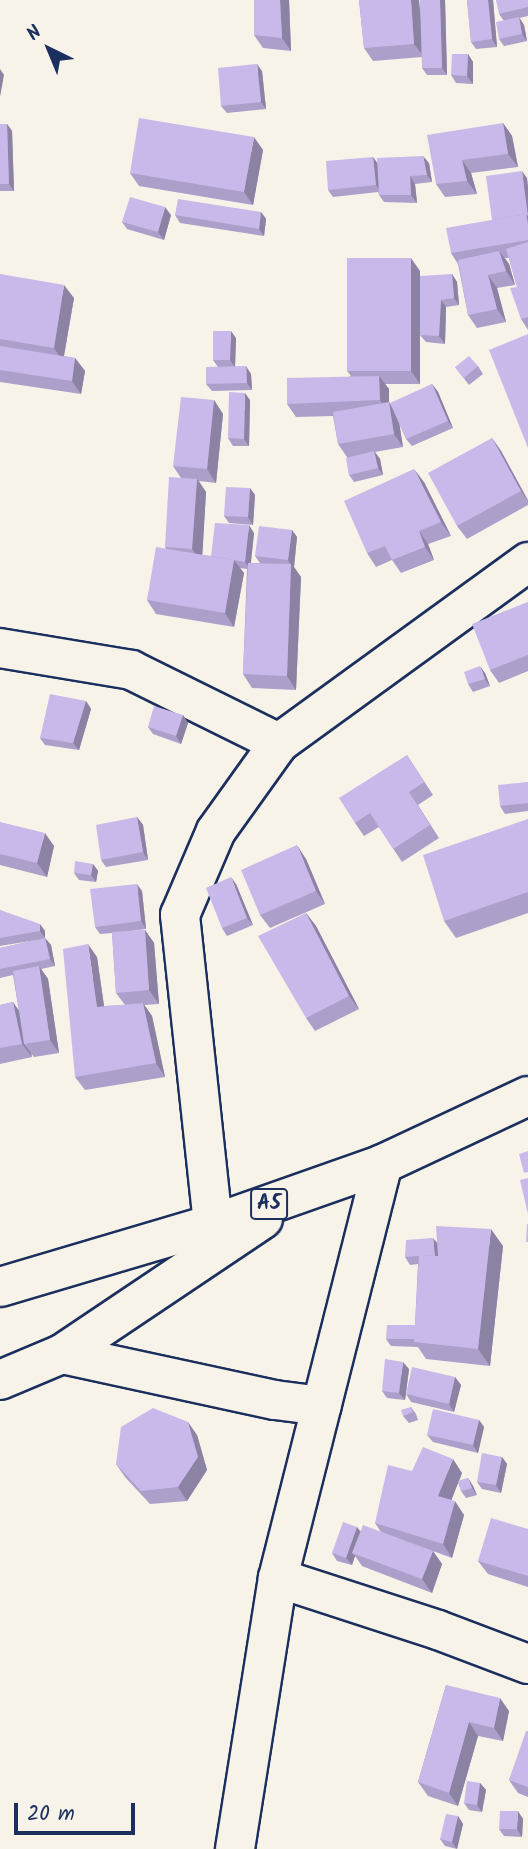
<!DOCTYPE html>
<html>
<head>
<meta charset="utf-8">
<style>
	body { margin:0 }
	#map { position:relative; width:528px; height:1849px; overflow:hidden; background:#f7f3e8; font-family:Kalam,sans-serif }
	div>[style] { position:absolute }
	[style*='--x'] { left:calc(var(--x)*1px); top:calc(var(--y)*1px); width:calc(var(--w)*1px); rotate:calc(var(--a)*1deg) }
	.roads { filter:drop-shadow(2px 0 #1b2f5e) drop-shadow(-2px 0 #1b2f5e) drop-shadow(0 2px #1b2f5e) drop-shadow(0 -2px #1b2f5e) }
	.minor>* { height:38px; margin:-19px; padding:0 19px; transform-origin:19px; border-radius:19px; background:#f7f3e8 }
	.major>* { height:38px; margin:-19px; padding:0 19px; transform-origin:19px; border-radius:19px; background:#f7f3e8 }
	.wall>* { inset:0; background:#ac9fc9 }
	.shaded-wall>* { inset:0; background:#8c82a4 }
	.building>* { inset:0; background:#c8b9ea }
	span { translate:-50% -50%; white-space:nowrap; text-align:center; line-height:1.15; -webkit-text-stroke:7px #f7f3e8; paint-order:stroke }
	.shield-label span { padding:2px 5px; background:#f7f3e8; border:2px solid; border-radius:5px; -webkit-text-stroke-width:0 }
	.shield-label { font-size:21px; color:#1b2f5e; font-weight:700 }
	.north { position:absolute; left:14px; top:14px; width:70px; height:70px; -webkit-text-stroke:5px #f7f3e8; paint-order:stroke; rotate:317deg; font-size:19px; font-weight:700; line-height:28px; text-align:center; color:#1b2f5e }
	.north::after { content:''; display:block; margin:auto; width:24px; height:32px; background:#1b2f5e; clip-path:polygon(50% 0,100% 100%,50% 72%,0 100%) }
	.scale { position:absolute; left:14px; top:1803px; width:121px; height:32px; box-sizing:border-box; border:4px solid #1b2f5e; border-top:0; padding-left:9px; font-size:21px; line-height:24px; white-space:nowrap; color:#1b2f5e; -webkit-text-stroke:5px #f7f3e8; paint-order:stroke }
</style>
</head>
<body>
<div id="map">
	<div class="roads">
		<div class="minor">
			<i style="--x:0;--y:648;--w:133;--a:9.5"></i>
			<i style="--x:131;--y:670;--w:165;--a:26.3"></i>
			<i style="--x:213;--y:1224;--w:311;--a:-96.1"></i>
			<i style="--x:180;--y:915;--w:91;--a:-66.8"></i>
			<i style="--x:216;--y:831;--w:108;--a:-54.4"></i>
			<i style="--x:279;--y:743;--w:308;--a:-36"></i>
			<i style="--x:62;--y:1354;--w:218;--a:12.2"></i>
			<i style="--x:275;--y:1400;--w:47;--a:7.3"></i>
			<i style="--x:278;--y:1578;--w:168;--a:18"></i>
			<i style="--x:438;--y:1630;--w:96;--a:20.7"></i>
			<i style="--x:235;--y:1849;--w:274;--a:-81"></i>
			<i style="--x:278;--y:1578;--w:427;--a:-75.8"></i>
		</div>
		<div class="major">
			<i style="--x:0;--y:1287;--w:222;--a:-16.5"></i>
			<i style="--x:213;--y:1224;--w:180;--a:-19.4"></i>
			<i style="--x:383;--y:1164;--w:160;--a:-25.1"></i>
			<i style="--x:0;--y:1380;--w:67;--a:-22.8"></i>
			<i style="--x:62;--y:1354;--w:242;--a:-33.9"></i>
		</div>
	</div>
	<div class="wall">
		<i style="clip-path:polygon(254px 0,289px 0,291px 51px,263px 48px,254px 35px)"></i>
		<i style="clip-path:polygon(359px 0,419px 0,420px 18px,420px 0,445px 0,447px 75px,427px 75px,422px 68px,422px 57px,373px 61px,364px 48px)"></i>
		<i style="clip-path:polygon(467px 0,493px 0,497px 47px,476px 49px,471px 42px)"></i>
		<i style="clip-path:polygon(528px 0,528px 16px,519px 18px,524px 25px,527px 41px,504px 46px,499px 39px,504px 21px,499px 14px)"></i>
		<i style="clip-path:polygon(468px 54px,473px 62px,473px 84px,456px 83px,451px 75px)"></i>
		<i style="clip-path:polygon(262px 71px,266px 109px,227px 113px,221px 106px)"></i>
		<i style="clip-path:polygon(503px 123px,512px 136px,518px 167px,471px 173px,477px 194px,445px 197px,436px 184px)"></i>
		<i style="clip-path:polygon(0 124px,7px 124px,12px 131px,14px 191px,0 191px)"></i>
		<i style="clip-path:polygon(263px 150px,253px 205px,139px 186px,130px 173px)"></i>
		<i style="clip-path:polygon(373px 157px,377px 163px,429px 163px,432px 182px,415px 184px,417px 203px,384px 202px,379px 195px,378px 192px,333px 197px,328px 190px)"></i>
		<i style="clip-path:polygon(527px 178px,528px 188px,528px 330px,521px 319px,517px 287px,509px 258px,505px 258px,509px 264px,515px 285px,497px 288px,506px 322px,477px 328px,468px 315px,458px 264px,451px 253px,492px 220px)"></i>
		<i style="clip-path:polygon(261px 212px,266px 219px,264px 236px,180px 223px,175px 215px)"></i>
		<i style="clip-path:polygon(171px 215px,164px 240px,127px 229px,122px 222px)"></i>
		<i style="clip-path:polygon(420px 271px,420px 384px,385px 384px,389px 389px,389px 402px,391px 406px,432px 384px,438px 392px,453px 428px,412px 446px,406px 439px,399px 423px,403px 447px,375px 452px,380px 459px,383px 475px,354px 482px,349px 475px,347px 457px,338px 444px,333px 416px,296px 417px,287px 404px,351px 376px,347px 371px)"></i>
		<i style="clip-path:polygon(0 274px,74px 298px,64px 356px,75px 358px,85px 371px,81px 394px,0 382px)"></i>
		<i style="clip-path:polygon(452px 274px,457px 282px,459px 305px,446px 307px,445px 344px,426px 342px,420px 335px)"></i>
		<i style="clip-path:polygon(236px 338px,235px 366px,251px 374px,252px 390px,212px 391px,206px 384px,218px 367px,213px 360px)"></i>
		<i style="clip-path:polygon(478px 366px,483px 374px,469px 385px,455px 367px)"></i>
		<i style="clip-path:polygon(214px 400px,223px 414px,216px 483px,199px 481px,206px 492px,202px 555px,211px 556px,254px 533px,251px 563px,260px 563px,255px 556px,292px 530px,297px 537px,294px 567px,301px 577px,296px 690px,252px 688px,243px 674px,247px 569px,240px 568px,244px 573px,234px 627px,156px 614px,147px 600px,166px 549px,165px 547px,181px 478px,173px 466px)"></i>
		<i style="clip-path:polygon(250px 400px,249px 446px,233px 446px,228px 438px)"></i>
		<i style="clip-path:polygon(492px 438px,501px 451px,528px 500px,528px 505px,467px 539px,457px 526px)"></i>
		<i style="clip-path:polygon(424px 482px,451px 536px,428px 544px,434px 560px,401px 573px,392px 560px,376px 567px,367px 553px)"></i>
		<i style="clip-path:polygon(250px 488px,255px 495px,253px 525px,229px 523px,224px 516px)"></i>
		<i style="clip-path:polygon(528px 602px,528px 671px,499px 683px,490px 670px)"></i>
		<i style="clip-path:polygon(485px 673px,490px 686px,473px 692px,468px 684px)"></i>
		<i style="clip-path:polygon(86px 701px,91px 709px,79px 750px,45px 745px,40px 738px)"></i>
		<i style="clip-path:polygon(183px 715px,188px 723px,181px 744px,153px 734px,148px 727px)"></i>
		<i style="clip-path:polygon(407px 755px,433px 795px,418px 805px,439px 838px,402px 862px,379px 827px,364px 836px,355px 823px)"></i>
		<i style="clip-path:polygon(528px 782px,528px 811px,505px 814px,500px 806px)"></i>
		<i style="clip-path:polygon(137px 817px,143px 825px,148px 860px,106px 867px,101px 860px)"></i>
		<i style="clip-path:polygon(528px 819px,528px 913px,456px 938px,444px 921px)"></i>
		<i style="clip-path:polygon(0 822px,54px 846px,47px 877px,0 865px)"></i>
		<i style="clip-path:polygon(306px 859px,325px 904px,270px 928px,260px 915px)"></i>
		<i style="clip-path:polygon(93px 864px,98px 871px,96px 882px,79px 880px,74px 873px)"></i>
		<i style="clip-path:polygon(236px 884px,253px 925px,227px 936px,222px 928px)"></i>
		<i style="clip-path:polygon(142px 891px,146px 929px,122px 932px,145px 930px,154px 943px,159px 1004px,144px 1005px,152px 1016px,165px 1077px,85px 1090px,75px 1077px,97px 957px,104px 1006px,125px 1005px,116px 993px,112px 933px,100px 934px,95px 927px)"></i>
		<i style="clip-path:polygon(0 910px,45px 931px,45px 938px,51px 945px,55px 966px,41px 969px,48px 979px,59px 1053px,34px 1057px,31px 1053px,32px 1057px,0 1064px,0 1005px,13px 1002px,19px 1012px,13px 975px,0 978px,0 948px,36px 940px,0 946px)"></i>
		<i style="clip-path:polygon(306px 913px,316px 926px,359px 1009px,315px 1031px,306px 1018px)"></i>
		<i style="clip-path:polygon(437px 1243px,503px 1246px,490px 1366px,426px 1359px,418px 1347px,391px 1346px,386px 1339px,415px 1325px,418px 1264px,410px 1265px,405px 1257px)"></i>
		<i style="clip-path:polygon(409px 1369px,405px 1400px,387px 1398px,382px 1391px)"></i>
		<i style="clip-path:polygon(455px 1377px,461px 1385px,454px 1412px,411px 1402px,406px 1394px)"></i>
		<i style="clip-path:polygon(411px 1407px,416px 1414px,418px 1420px,409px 1423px,403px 1416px)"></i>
		<i style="clip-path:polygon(479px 1420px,484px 1427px,478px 1453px,433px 1442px,427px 1435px)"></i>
		<i style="clip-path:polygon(197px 1435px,207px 1470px,187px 1501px,150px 1504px,125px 1477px,116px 1464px)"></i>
		<i style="clip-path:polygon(502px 1457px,507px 1464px,501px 1493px,482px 1489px,477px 1482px)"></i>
		<i style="clip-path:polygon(412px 1471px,462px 1473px,459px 1481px,468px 1478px,473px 1486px,477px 1495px,466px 1498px,461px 1491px,458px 1482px,451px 1500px,464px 1515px,452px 1558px,433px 1551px,442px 1564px,432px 1593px,362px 1566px,355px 1556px,352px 1565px,337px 1561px,332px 1553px,357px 1527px,360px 1531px,381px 1532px,375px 1523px)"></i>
		<i style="clip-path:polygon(528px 1529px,528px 1587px,488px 1574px,478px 1561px)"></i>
		<i style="clip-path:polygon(446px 1685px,509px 1711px,503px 1741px,478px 1736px,458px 1806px,428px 1796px,418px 1782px)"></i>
		<i style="clip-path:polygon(528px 1731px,528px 1797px,518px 1793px,509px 1780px)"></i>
		<i style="clip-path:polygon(480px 1783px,486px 1790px,482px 1812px,469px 1810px,464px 1803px)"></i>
		<i style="clip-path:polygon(458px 1816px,463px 1824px,457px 1849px,445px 1846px,440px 1839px)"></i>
		<i style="clip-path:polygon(523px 1819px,522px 1837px,504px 1836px,499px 1829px)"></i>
	</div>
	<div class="shaded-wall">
		<i style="clip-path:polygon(280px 0,289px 0,291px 51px,282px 38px)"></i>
		<i style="clip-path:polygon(411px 0,419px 0,424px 57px,414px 44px)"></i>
		<i style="clip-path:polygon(440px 0,445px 0,447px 75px,442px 68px)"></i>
		<i style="clip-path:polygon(488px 0,493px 0,497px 47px,492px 39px)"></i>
		<i style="clip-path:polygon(519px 17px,524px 25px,527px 41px,522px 34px)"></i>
		<i style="clip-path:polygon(468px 54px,473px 62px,473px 84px,467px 76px)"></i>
		<i style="clip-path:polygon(257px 64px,262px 71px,266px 109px,261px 102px)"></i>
		<i style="clip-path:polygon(0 69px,4px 75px,0 97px)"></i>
		<i style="clip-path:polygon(503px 123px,512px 136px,518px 167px,508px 154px)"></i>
		<i style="clip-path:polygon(7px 124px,12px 131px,14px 191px,9px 184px)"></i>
		<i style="clip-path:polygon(254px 137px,263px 150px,253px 205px,244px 192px)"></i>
		<i style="clip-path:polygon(423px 156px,429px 163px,432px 182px,427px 175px)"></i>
		<i style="clip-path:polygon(373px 157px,378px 164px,381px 192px,376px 185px)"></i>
		<i style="clip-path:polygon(462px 160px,471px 173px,477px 194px,467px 181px)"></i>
		<i style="clip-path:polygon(522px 171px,527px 178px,528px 188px,528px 225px)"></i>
		<i style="clip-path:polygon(410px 176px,415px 184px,417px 203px,411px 195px)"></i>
		<i style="clip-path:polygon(165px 207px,171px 215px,164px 240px,158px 232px)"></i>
		<i style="clip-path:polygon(261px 212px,266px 219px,264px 236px,259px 229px)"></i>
		<i style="clip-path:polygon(499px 251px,509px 264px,515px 285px,506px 271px)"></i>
		<i style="clip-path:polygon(411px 258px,420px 271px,420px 384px,411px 371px)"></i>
		<i style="clip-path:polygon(452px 274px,457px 282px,459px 305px,454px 298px)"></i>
		<i style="clip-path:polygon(488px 275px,497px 288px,506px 322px,497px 309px)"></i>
		<i style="clip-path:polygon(64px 285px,74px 298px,63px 361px,54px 348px)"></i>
		<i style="clip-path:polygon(441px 300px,446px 307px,445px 344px,439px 336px)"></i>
		<i style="clip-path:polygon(231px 331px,236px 338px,235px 367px,230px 360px)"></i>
		<i style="clip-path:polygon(75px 358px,85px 371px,81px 394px,72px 381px)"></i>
		<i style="clip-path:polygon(246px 366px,251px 374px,252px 390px,247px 383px)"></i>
		<i style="clip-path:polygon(379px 376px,389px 389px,389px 402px,398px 415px,403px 447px,394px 434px,389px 414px,380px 400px)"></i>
		<i style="clip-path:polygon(432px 384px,438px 392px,453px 428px,448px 421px)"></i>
		<i style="clip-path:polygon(245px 393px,250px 400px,249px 446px,244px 439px)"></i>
		<i style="clip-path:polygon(214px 400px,223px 414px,216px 483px,207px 469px)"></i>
		<i style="clip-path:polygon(492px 438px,501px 451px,528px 501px,521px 491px)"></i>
		<i style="clip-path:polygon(374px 451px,380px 459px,383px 475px,378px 468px)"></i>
		<i style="clip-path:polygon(414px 469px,424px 482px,451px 536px,441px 522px)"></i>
		<i style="clip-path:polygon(197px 479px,206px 492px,202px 562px,192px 549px)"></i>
		<i style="clip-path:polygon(250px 488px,255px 495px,253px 525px,248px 517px)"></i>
		<i style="clip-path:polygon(249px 525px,254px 533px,250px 569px,245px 562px)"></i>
		<i style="clip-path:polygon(292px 530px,297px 537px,294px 567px,301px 577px,296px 690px,287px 676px,291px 565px,288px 560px)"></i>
		<i style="clip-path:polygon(419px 531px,428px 544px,434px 560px,425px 547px)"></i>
		<i style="clip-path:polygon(234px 560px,244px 573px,234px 627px,225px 613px)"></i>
		<i style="clip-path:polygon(480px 666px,485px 673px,490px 686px,485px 679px)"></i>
		<i style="clip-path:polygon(86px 701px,91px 709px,79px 750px,73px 743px)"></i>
		<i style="clip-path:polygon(183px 715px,188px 723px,181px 744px,176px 736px)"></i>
		<i style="clip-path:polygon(137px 817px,143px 825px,148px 860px,143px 852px)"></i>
		<i style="clip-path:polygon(45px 833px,54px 846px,47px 877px,37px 863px)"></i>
		<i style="clip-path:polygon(297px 845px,306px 859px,325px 904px,316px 891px)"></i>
		<i style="clip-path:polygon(93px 864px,98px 871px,96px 882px,91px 875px)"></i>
		<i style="clip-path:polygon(231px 877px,236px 884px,253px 925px,247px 918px)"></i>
		<i style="clip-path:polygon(137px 884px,142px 891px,146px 929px,141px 921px)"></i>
		<i style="clip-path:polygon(306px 913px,316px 926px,359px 1009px,349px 996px)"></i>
		<i style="clip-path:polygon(40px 924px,45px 931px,45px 938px,40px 931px)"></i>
		<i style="clip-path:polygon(145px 930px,154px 943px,159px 1004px,149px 990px)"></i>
		<i style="clip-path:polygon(45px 938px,51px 945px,55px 966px,50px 959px)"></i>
		<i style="clip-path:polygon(88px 944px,97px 957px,106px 1020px,97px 1007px)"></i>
		<i style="clip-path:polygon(39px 966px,48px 979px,59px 1053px,50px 1040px)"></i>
		<i style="clip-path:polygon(13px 1002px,22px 1015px,24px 1044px,31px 1053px,32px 1057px,22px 1044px)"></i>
		<i style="clip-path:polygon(143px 1003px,152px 1016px,165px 1077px,156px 1063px)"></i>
		<i style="clip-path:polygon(491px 1229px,503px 1246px,490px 1366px,478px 1349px)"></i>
		<i style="clip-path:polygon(433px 1238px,439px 1245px,440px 1263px,435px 1256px)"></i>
		<i style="clip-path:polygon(403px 1362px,409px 1369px,405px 1400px,399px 1393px)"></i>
		<i style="clip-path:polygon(455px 1377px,461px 1385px,454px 1412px,449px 1404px)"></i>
		<i style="clip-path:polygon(479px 1420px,484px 1427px,478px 1453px,473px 1445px)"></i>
		<i style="clip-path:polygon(188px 1422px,197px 1435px,207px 1470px,187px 1501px,178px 1487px)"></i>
		<i style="clip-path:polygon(502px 1457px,507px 1464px,501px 1493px,496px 1485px)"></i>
		<i style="clip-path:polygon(453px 1459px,462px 1473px,448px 1509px,438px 1496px)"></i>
		<i style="clip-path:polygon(468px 1478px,473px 1486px,477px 1495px,472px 1488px)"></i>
		<i style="clip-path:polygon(455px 1501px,464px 1515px,452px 1558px,443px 1544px)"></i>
		<i style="clip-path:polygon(357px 1527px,362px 1534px,352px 1553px,355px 1556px,352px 1565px,346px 1558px)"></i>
		<i style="clip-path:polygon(433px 1551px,442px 1564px,432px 1593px,422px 1579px)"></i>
		<i style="clip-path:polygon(500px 1698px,509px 1711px,503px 1741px,494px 1728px)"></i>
		<i style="clip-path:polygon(469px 1722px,478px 1736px,458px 1806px,449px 1793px)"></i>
		<i style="clip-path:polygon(480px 1783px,486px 1790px,482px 1812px,477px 1805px)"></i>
		<i style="clip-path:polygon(518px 1811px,523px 1819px,522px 1837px,517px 1829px)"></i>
		<i style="clip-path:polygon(458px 1816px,463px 1824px,457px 1849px,452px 1842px)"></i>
	</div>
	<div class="building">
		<i style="clip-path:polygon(254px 0,280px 0,282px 38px,254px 35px)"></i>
		<i style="clip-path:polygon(359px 0,411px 0,414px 44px,364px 48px)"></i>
		<i style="clip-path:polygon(420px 0,440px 0,442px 68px,422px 68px)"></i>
		<i style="clip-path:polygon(467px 0,488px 0,492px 39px,471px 42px)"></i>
		<i style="clip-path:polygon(496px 0,528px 0,528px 7px,499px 14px)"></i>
		<i style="clip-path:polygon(519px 17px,522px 34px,499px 39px,496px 22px)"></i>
		<i style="clip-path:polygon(452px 54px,468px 54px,467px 76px,451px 75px)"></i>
		<i style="clip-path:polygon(257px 64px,261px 102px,221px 106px,218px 68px)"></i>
		<i style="clip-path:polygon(139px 118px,254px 137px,244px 192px,130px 173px)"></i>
		<i style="clip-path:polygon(503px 123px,508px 154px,462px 160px,467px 181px,436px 184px,427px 135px)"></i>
		<i style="clip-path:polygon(0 124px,7px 124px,9px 184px,0 184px)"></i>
		<i style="clip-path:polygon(423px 156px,427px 175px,410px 176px,411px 195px,379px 195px,377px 158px)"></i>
		<i style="clip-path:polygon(373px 157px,376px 185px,328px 190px,326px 161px)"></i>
		<i style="clip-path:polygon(522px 171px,528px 216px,526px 214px,492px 220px,486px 176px)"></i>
		<i style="clip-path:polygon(130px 197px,165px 207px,158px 232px,122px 222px)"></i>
		<i style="clip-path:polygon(178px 199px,261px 212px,259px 229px,175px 215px)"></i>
		<i style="clip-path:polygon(526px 214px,528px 225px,528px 240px,451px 253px,446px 228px)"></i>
		<i style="clip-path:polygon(528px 242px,528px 317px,521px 319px,510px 288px,517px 287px,506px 249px)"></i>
		<i style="clip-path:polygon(499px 251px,506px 271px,488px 275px,497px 309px,468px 315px,458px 260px)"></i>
		<i style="clip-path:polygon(347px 258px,411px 258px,411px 371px,347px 371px)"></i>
		<i style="clip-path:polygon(0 274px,64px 285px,54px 348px,0 339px)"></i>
		<i style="clip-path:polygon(452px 274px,454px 298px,441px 300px,439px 336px,420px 335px,420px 276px)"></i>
		<i style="clip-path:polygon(213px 331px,231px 331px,230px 360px,213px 360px)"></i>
		<i style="clip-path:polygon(528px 334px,528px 448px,489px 350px)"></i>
		<i style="clip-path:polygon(0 346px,75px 358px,72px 381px,0 370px)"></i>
		<i style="clip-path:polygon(469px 356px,478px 366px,464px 378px,455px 367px)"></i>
		<i style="clip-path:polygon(246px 366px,247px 383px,206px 384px,206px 367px)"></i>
		<i style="clip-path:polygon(379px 376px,380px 400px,287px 404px,287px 378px)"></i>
		<i style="clip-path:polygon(432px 384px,448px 421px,406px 439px,390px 403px)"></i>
		<i style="clip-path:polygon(229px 392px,245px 393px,244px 439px,228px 438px)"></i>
		<i style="clip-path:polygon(181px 397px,214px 400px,207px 469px,173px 466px)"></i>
		<i style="clip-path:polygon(389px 402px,394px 434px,338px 444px,333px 412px)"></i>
		<i style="clip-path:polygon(492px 438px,521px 491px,457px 526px,428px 473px)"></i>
		<i style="clip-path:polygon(374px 451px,378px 468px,349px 475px,346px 458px)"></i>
		<i style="clip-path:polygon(414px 469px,441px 522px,419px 531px,425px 547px,392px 560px,385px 546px,367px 553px,344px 501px)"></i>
		<i style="clip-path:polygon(169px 477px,197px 479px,192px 549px,165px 547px)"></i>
		<i style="clip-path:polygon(226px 487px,250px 488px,248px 517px,224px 516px)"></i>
		<i style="clip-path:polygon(215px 523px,249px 525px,245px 562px,211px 556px)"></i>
		<i style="clip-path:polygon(259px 526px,292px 530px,288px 560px,255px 556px)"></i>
		<i style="clip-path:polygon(156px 547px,234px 560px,225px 613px,147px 600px)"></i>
		<i style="clip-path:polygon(248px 563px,291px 564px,287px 676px,243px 674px)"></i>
		<i style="clip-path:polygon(528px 602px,528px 655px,490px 670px,472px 624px)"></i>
		<i style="clip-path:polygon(480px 666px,485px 679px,468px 684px,464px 672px)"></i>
		<i style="clip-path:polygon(50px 694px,86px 701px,73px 743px,40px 738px)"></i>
		<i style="clip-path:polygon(154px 706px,183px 715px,176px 736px,148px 727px)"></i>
		<i style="clip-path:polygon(407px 755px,424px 782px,409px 792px,430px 825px,393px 849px,370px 813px,355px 823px,339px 798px)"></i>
		<i style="clip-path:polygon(528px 782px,528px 803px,500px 806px,498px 785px)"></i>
		<i style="clip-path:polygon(137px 817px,143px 852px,101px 860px,96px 825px)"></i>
		<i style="clip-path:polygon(528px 819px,528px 892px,444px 921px,423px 855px)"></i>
		<i style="clip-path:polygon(0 822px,45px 833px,37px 863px,0 854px)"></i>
		<i style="clip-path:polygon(297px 845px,316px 891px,260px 915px,241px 870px)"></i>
		<i style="clip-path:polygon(75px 861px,93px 864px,91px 875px,74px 873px)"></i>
		<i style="clip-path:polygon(231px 877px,247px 918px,222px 928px,206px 888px)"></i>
		<i style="clip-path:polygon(137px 884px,141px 921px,95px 927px,90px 889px)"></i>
		<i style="clip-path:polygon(0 910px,40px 924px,40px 931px,0 938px)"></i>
		<i style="clip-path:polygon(306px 913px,349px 996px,306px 1018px,258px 936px)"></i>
		<i style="clip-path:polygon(145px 930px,149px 990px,116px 993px,112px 932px)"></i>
		<i style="clip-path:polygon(45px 938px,50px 959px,0 969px,0 948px)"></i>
		<i style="clip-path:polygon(88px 944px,97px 1007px,143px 1003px,156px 1063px,75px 1077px,63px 949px)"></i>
		<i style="clip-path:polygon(39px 966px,50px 1040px,24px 1044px,13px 971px)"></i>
		<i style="clip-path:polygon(13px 1002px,22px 1044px,0 1048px,0 1005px)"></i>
		<i style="clip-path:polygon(528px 1151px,528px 1172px,524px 1173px,519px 1154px)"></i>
		<i style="clip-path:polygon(528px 1178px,528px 1214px,520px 1180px)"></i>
		<i style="clip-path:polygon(527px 1224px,528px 1224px,528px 1242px,526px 1242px)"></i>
		<i style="clip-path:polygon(436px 1226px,491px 1229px,478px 1349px,414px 1342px,419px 1255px,438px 1256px)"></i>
		<i style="clip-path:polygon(433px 1238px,435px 1256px,419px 1255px,419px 1256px,405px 1257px,406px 1240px)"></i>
		<i style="clip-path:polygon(387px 1325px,415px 1325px,415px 1339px,386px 1339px)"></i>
		<i style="clip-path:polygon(385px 1359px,403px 1362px,399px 1393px,382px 1391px)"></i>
		<i style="clip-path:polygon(412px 1367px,455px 1377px,449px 1404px,406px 1394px)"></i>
		<i style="clip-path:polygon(411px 1407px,413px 1412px,403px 1416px,401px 1410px)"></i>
		<i style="clip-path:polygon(153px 1408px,188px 1422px,198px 1457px,178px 1487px,141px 1491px,116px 1464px,121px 1427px)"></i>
		<i style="clip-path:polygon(433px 1409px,479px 1420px,473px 1445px,427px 1435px)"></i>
		<i style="clip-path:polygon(423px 1447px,453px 1459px,438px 1496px,455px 1501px,443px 1544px,375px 1523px,388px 1465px,412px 1471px)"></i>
		<i style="clip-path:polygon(482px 1453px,502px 1457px,496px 1485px,477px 1482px)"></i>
		<i style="clip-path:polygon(468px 1478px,472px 1488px,461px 1491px,458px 1481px)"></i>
		<i style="clip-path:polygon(491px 1518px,528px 1529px,528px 1576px,478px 1561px)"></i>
		<i style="clip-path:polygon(343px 1522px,357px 1527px,346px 1558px,332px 1553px)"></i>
		<i style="clip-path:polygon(363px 1525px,433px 1551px,422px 1579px,352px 1553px)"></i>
		<i style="clip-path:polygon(446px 1685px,500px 1698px,494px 1728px,469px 1722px,449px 1793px,418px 1782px)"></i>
		<i style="clip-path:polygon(526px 1731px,528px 1731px,528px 1787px,509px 1780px)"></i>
		<i style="clip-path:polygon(467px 1781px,480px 1783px,477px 1805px,464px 1803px)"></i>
		<i style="clip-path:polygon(500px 1811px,518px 1811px,517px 1829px,499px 1829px)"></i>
		<i style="clip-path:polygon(446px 1814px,458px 1816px,452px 1842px,440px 1839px)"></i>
	</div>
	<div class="shield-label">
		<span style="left:269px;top:1204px">A5</span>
	</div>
	<div class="north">N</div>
	<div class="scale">20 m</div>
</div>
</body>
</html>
